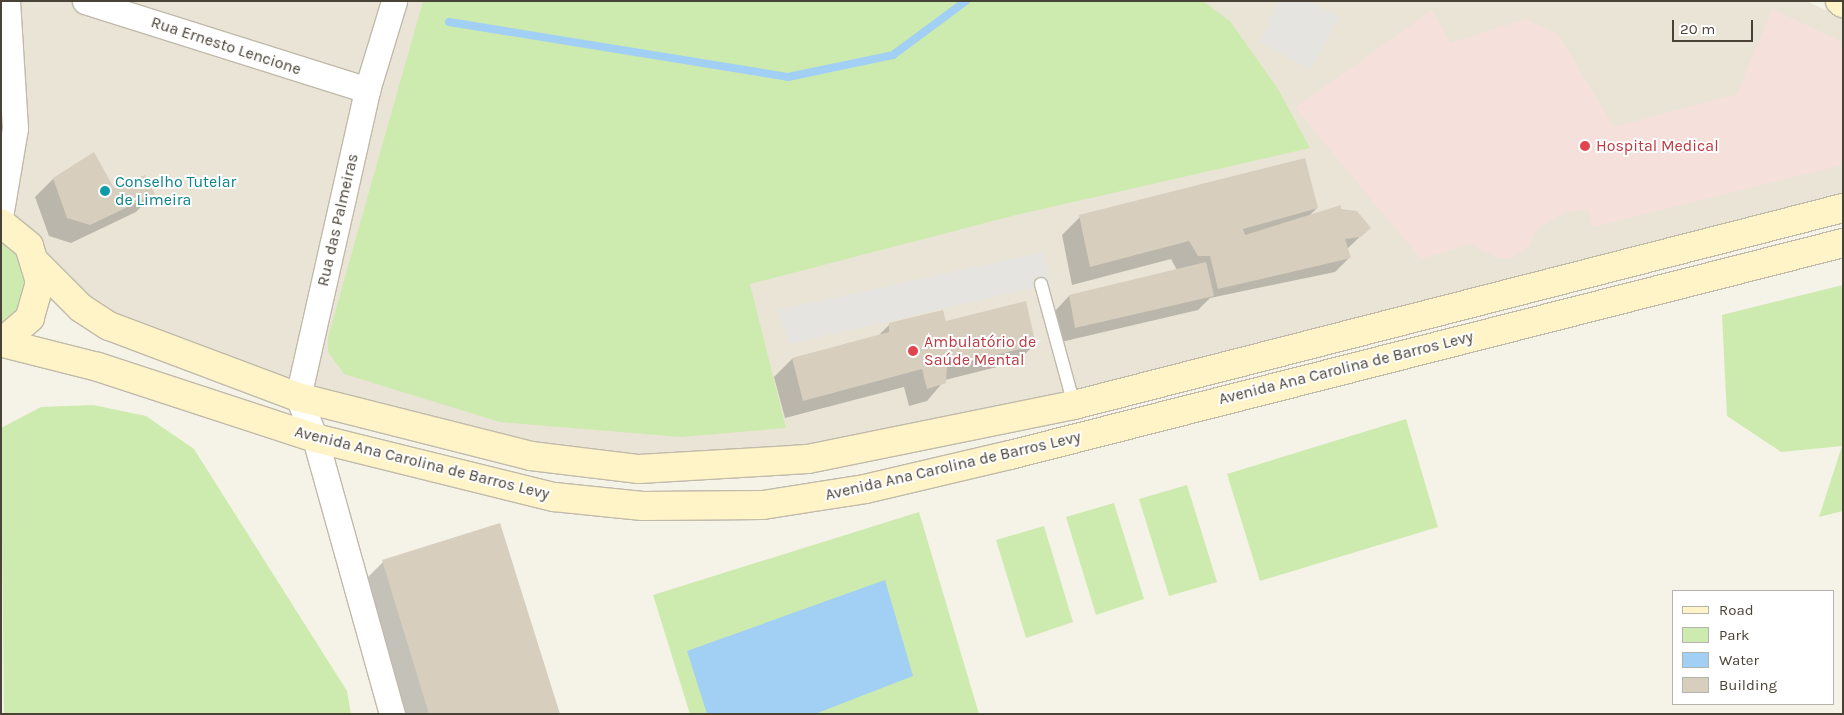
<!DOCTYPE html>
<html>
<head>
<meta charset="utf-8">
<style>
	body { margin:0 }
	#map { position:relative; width:1844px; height:715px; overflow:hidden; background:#f5f2e8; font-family:Karla,sans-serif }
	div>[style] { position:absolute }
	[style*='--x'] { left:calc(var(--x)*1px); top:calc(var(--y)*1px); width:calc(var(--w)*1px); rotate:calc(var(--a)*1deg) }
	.residential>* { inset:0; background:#e9e4d6 }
	.medical>* { inset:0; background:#f6e0db }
	.green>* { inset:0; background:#ceebaf }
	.parking>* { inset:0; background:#e6e4e0 }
	.water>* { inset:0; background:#a2cff4 }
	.shadow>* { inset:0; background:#0003 }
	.stream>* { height:8px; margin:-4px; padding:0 4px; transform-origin:4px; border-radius:4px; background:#a2cff4 }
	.building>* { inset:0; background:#d7cebd }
	.roads { filter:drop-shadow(1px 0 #c1baaa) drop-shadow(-1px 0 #c1baaa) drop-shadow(0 1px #c1baaa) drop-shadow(0 -1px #c1baaa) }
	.lane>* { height:12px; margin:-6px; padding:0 6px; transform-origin:6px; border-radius:6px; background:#fff }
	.street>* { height:25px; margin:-12.5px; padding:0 12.5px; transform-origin:12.5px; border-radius:12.5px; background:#fff }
	.secondary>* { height:28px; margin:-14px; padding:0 14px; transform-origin:14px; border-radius:14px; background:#fff4c8 }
	.dots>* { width:14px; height:14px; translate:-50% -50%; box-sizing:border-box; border:2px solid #fff; border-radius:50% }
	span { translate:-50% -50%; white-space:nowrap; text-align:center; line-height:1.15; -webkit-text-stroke:4px #fff; paint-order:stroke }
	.street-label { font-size:16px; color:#494236 }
	.health-label { font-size:16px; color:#be3a42 }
	.left { translate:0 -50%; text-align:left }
	.culture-label { font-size:16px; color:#0d838f }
	.frame { position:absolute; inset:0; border:2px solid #494236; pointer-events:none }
	.legend { position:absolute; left:1672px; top:590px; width:162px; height:115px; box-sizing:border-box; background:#fff; border:1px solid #b6b3af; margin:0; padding:6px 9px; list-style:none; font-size:15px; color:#494236 }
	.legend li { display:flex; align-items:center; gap:10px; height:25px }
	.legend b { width:25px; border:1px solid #b6b3af }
	.scale { position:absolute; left:1672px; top:20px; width:81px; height:22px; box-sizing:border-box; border:2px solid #494236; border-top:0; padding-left:6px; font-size:15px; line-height:18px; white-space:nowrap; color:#494236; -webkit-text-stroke:4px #fff; paint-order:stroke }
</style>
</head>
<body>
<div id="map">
	<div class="residential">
		<i style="clip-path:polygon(1px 1px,1806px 1px,1843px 18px,1843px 213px,1033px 399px,737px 479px,276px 403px,52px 301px,1px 329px)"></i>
	</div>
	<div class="medical">
		<i style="clip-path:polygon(1772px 9px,1843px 42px,1843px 165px,1593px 227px,1588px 210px,1567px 212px,1537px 228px,1530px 246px,1512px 258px,1496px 257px,1470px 244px,1421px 259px,1295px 108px,1432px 10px,1451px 43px,1525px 19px,1558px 34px,1614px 127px,1737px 94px)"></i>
	</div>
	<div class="green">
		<i style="clip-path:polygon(423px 1px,1203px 1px,1230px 21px,1278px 89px,1310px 148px,1016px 215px,750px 284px,786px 428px,681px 437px,500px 422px,344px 374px,328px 352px,328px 337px)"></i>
		<i style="clip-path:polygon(1px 238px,21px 259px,27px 274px,24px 304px,1px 330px)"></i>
		<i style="clip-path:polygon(1843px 285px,1843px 511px,1819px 517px,1842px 446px,1781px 452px,1727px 416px,1722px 315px)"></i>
		<i style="clip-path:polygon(93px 405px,146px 416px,194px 449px,347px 691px,351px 714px,4px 714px,1px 428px,41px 407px)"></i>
		<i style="clip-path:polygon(1406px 419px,1438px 527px,1260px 581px,1227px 474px)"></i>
		<i style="clip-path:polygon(1187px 485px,1217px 582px,1169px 596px,1139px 499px)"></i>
		<i style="clip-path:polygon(1114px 503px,1144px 599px,1096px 615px,1066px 517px)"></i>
		<i style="clip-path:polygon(919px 512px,979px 714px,690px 714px,653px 595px)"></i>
		<i style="clip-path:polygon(1044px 526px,1073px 622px,1026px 638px,996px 540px)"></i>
	</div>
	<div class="parking">
		<i style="clip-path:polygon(1279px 1px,1310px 1px,1339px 17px,1310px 70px,1260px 42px)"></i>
		<i style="clip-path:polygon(1043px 252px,1051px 284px,789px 344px,778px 310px)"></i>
	</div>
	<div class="water">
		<i style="clip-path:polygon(885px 580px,913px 676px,815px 714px,707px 714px,687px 651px)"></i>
	</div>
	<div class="shadow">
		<i style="clip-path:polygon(93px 154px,114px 190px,154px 194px,136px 212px,71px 243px,49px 236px,35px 197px,53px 179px)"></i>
		<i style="clip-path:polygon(1317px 208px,1309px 216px,1340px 211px,1369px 228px,1347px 249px,1349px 258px,1335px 272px,1210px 298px,1198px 310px,1061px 342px,1055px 311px,1069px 296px,1177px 270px,1171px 259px,1072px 285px,1062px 235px,1080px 217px)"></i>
		<i style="clip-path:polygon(946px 323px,1035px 344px,1017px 362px,945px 380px,927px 401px,909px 406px,904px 387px,785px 418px,774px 377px,792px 359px,878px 336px,890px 324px)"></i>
		<i style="clip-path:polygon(383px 562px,559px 714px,406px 714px,365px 580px)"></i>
	</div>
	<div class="stream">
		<i style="--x:449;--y:22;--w:343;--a:9.2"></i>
		<i style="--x:788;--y:77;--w:107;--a:-11.8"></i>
		<i style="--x:893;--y:55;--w:91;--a:-36.5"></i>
	</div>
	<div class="building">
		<i style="clip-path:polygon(94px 152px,114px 188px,145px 175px,155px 194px,90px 225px,67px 218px,53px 178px)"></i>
		<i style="clip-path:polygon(1305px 158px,1318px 208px,1243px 229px,1245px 235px,1341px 205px,1341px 209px,1357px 211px,1371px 228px,1361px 237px,1345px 239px,1351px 258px,1218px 289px,1210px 256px,1198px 256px,1189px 241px,1090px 267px,1079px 215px)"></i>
		<i style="clip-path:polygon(1206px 262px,1214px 296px,1075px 328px,1069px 295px)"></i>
		<i style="clip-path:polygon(1026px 301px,1036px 345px,947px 367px,946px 383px,927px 389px,922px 369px,803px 401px,792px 358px,889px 332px,889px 323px,943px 310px,946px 321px)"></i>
		<i style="clip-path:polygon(500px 523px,560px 714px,429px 714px,382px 560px)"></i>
	</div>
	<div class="roads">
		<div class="lane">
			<i style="--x:1041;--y:284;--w:125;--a:74.7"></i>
		</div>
		<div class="street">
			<i style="--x:85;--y:1;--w:296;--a:17.5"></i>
			<i style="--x:1;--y:211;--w:84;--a:-80.4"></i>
			<i style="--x:15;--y:128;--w:127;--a:-93.6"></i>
			<i style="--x:392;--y:714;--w:287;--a:-105.6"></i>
			<i style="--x:315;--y:438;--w:44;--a:-112.5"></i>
			<i style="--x:298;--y:397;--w:315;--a:-77.3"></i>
			<i style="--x:367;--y:90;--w:93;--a:-73.1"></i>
		</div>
		<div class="secondary">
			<i style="--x:1840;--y:1;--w:4;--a:34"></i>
			<i style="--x:1;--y:223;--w:36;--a:39"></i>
			<i style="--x:29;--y:246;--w:38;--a:73"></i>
			<i style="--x:40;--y:282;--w:37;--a:106"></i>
			<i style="--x:30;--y:318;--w:38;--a:139"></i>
			<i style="--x:37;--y:264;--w:62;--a:45"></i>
			<i style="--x:81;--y:308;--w:33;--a:33"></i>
			<i style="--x:109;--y:326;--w:202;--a:20.6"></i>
			<i style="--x:298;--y:397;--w:240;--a:14.2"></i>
			<i style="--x:531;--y:456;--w:109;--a:6.9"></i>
			<i style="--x:639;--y:469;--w:169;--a:-3.4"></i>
			<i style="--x:808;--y:459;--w:271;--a:-11.5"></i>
			<i style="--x:1074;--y:405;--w:794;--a:-14.37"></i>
			<i style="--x:3;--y:343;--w:98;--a:14.2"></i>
			<i style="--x:98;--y:367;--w:228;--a:18.1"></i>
			<i style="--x:315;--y:438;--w:246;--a:13.9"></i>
			<i style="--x:554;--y:497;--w:89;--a:5.8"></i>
			<i style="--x:643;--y:506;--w:120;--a:-0.5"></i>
			<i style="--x:763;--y:505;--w:103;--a:-8.9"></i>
			<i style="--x:865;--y:489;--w:149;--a:-13.2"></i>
			<i style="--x:1010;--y:455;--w:860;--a:-14.28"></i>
		</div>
	</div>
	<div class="dots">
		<i style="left:1585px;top:146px;background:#e0444e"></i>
		<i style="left:105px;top:191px;background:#0f9aa8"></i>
		<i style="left:913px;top:351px;background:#e0444e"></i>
	</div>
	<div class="street-label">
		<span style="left:226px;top:46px;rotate:18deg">Rua Ernesto Lencione</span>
		<span style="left:338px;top:220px;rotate:-77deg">Rua das Palmeiras</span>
		<span style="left:1346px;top:368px;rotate:-14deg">Avenida Ana Carolina de Barros Levy</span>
		<span style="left:422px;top:463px;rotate:14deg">Avenida Ana Carolina de Barros Levy</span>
		<span style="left:953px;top:466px;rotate:-13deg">Avenida Ana Carolina de Barros Levy</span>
	</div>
	<div class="health-label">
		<span class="left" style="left:1596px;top:146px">Hospital Medical</span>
		<span class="left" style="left:924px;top:351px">Ambulatório de<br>Saúde Mental</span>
	</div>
	<div class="culture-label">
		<span class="left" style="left:115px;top:191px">Conselho Tutelar<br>de Limeira</span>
	</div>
	<div class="frame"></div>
	<ul class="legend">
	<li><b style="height:6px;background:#fff4c8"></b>Road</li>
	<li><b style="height:14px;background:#ceebaf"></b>Park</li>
	<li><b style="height:14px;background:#a2cff4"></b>Water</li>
	<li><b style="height:14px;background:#d7cebd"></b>Building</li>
	</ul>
	<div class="scale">20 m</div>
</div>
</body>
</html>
